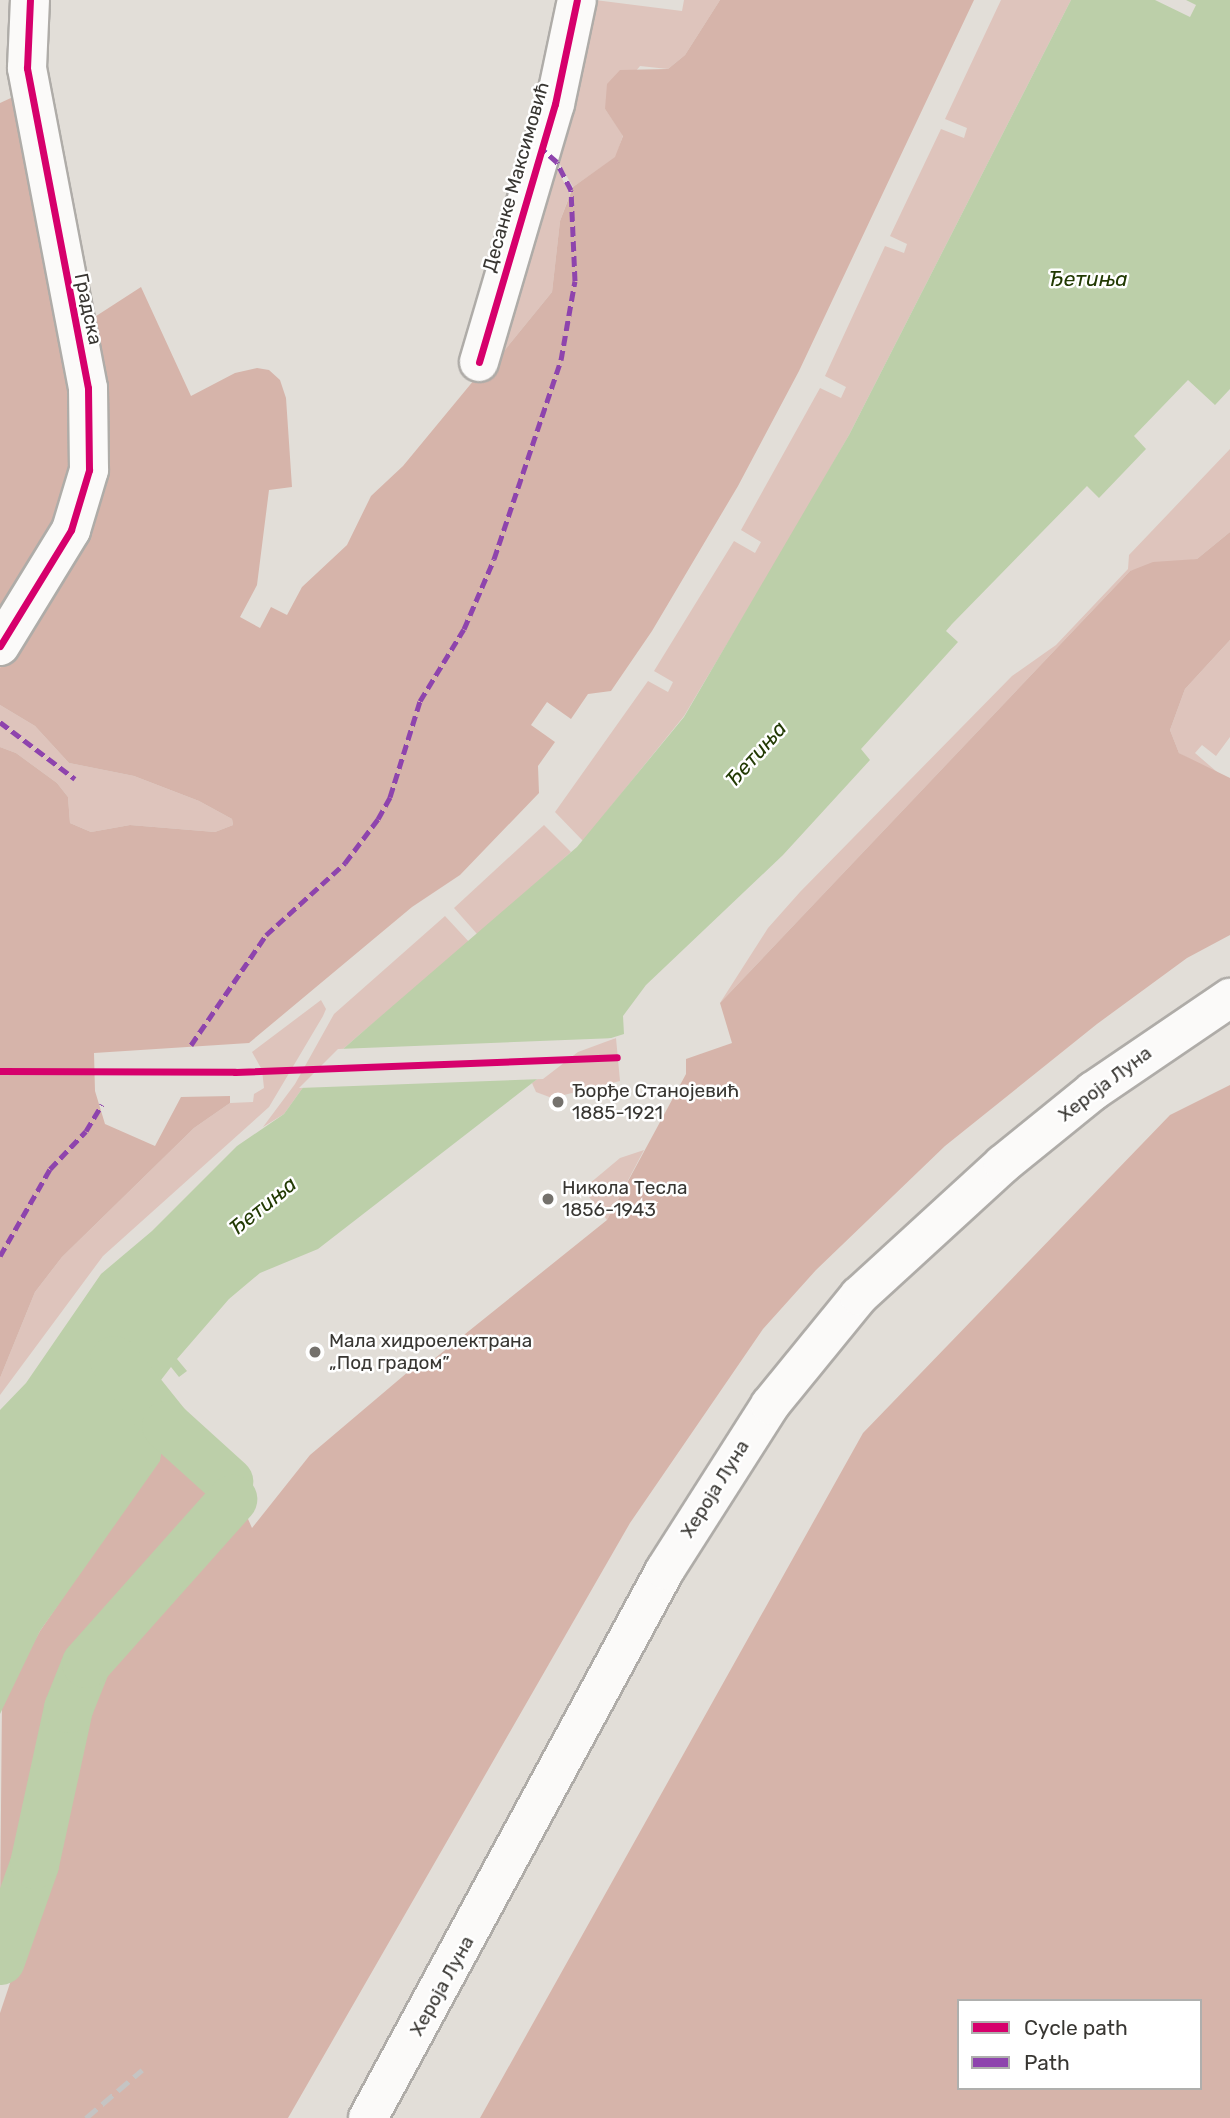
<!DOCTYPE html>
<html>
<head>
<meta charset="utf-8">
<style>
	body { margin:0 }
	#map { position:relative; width:1230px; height:2118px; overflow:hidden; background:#e2ded8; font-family:Rubik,sans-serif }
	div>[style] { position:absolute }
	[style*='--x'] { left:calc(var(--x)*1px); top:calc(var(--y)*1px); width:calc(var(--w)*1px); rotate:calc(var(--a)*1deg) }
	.green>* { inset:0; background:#dec4bc }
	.forest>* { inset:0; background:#d6b4aa }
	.water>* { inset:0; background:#bccfa9 }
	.pier>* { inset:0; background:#e2ded8 }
	.canal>* { height:49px; margin:-24.5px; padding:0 24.5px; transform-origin:24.5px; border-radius:24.5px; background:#bccfa9 }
	.roads { filter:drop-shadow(2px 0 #afaca8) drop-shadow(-2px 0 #afaca8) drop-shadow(0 2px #afaca8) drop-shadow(0 -2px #afaca8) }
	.street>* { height:38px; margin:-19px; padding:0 19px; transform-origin:19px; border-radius:19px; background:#fbfaf9 }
	.primary>* { height:38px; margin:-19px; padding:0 19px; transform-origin:19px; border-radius:19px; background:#fbfaf9 }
	.rail>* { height:5px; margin-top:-2.5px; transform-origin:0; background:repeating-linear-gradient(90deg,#c5c4c3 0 14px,transparent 0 21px) }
	.quiet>* { height:5px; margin-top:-2.5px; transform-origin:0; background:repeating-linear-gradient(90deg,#8e44ad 0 10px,transparent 0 15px) }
	.cycleway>* { height:7px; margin:-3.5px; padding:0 3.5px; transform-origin:3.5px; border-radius:3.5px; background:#d6006c }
	.dots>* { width:19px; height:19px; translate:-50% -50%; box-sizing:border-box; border:4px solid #fff; border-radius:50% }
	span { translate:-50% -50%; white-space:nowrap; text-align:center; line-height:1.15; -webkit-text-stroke:5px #fff; paint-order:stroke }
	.street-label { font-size:19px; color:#383632 }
	.poi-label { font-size:19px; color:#383632 }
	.left { translate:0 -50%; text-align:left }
	.water-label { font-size:21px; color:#223a03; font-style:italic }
	.legend { position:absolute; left:957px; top:1999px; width:245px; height:91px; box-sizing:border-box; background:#fff; border:2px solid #afafad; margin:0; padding:9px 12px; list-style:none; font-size:21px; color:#383632 }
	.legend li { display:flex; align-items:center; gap:14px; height:35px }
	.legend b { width:35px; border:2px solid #afafad }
</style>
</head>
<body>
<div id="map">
	<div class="green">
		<i style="clip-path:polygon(595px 0,682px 11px,684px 0,720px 0,685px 55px,668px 69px,640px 66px,605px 109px,623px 135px,616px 157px,573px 187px,558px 161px)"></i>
		<i style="clip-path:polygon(1001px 0,1071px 0,849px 435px,792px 535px,684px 716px,583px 841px,555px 812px,648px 681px,668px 692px,673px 682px,654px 671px,734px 541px,755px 553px,761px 542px,741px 530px,820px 388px,841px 398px,846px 387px,825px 376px,885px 246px,904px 253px,907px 244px,890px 236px,941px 129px,964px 138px,967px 128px,945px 119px)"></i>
		<i style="clip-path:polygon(555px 165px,570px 194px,560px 221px,552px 292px,491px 367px)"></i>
		<i style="clip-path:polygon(1230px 449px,1230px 532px,1197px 559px,1130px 571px,720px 1003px,768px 928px,800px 892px,1012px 676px,1056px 645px,1128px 569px,1129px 555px)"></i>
		<i style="clip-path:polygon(1230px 640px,1230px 737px,1216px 756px,1202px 745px,1195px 753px,1224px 778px,1179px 753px,1170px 730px,1185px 689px)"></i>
		<i style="clip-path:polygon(0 705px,35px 726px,69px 763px,134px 776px,199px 801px,232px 819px,233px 825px,215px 832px,130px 825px,91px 832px,70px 823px,68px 797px,57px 783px,16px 753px,0 747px)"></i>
		<i style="clip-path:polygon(544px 825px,571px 852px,478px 935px,454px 908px)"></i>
		<i style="clip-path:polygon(445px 916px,470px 943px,359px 1035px,309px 1079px,284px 1114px,263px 1127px,295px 1084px,334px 1014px)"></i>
		<i style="clip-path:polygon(321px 1000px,326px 1009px,323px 1016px,269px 1107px,103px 1256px,0 1395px,0 1378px,35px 1292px,62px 1257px,194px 1128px,230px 1103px,253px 1102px,254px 1094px,264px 1088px,262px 1070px,252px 1052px)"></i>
		<i style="clip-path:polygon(616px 1038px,620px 1081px,552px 1098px,536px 1092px,532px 1083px,576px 1049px)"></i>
		<i style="clip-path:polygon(644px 1150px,607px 1220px,583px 1189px,620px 1158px)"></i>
	</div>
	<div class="forest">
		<i style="clip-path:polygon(720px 0,974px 0,799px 371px,738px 486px,652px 631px,611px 691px,588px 694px,571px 719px,547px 702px,531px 725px,555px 742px,538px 766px,539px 793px,460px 875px,412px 907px,249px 1043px,94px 1053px,95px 1091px,105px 1124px,155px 1146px,181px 1097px,230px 1096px,230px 1103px,194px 1128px,62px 1257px,35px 1292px,0 1378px,0 747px,16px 753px,57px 783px,68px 797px,70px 823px,91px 832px,130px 825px,215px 832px,233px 825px,232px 819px,199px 801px,134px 776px,69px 763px,35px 726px,0 705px,0 668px,8px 649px,62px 565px,90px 320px,141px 287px,191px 396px,235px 373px,257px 368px,269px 370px,280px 380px,286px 398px,292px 487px,269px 490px,257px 585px,240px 617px,260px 628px,271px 607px,287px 615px,302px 587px,347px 545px,371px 496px,403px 466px,479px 374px,491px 367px,552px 292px,560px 221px,573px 187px,615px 157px,623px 136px,605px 109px,607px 84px,620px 70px,668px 69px,685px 55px)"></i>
		<i style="clip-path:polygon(13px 97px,47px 238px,77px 404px,78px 478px,0 623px,0 103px)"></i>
		<i style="clip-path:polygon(1230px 532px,1230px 640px,1185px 689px,1170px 730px,1179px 753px,1230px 778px,1230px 935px,1187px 958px,1097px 1024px,945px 1146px,816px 1270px,763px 1329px,630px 1523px,288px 2118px,0 2118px,0 2013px,47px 1873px,88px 1693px,112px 1650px,244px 1510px,252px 1528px,310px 1455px,415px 1366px,419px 1371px,607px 1220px,686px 1074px,686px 1059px,732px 1043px,720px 1003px,1130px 571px,1153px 562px,1197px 559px)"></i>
		<i style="clip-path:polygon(evenodd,1230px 1085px,1230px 2118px,480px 2118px,863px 1433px,1170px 1115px,1230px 1085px,959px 2001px,1200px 2001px,1200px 2088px,959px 2088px,959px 2001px)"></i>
		<i style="clip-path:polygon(163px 1443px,222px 1490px,86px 1637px,65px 1670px,20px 1858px,0 1915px,2px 1701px,40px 1631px,163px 1451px)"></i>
	</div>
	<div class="water">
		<i style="clip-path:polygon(1071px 0,1155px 0,1190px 17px,1196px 5px,1186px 0,1230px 0,1230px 389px,1215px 405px,1188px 380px,1134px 436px,1146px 449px,1099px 498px,1087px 486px,952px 624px,946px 631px,958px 642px,861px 749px,870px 760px,783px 855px,646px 985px,623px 1016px,624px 1034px,576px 1049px,318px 1249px,260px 1273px,229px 1299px,177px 1359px,187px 1371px,179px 1377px,171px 1367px,151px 1393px,149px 1412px,163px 1443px,160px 1461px,40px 1631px,0 1714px,0 1410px,26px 1383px,101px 1274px,152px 1231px,237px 1146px,284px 1114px,309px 1079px,359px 1035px,577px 847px,684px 717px,849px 435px)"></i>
	</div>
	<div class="pier">
		<i style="clip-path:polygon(616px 1038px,578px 1052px,543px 1079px,299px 1088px,338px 1049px)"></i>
	</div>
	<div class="canal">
		<i style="--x:114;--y:1360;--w:83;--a:51.3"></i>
		<i style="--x:166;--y:1425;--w:84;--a:42.1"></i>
		<i style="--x:0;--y:1960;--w:102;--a:-70.5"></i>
		<i style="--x:34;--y:1864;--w:160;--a:-77.7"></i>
		<i style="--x:68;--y:1708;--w:48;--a:-68.2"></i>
		<i style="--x:86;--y:1663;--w:220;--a:-48.3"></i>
	</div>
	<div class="roads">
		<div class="street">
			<i style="--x:479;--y:362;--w:269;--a:-73.6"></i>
			<i style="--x:555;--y:104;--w:106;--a:-78.1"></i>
			<i style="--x:0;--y:646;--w:136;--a:-58.5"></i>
			<i style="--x:71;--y:530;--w:63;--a:-73.3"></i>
			<i style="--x:89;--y:470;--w:82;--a:-90.7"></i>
			<i style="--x:88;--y:388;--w:326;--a:-100.8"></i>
			<i style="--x:27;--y:68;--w:68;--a:-87.5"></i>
		</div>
		<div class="primary">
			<i style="--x:368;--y:2118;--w:623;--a:-61.54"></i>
			<i style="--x:665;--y:1570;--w:196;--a:-57.5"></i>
			<i style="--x:770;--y:1405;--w:141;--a:-50.8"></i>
			<i style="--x:859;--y:1296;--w:195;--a:-42.5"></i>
			<i style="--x:1003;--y:1164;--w:116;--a:-39"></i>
			<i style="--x:1093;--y:1091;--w:166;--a:-34.2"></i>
		</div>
	</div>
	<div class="rail">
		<i style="--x:86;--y:2118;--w:74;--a:-40.6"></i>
	</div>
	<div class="quiet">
		<i style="--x:0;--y:722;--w:94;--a:37.2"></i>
		<i style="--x:191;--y:1045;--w:133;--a:-55.7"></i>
		<i style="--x:266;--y:935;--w:107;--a:-42.3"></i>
		<i style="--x:345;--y:863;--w:55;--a:-53.1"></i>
		<i style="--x:378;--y:819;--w:25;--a:-61"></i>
		<i style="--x:390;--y:797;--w:101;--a:-72.6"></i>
		<i style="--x:420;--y:701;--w:84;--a:-58.6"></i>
		<i style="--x:464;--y:629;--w:76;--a:-66.8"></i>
		<i style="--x:494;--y:559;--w:210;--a:-71.4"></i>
		<i style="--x:561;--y:360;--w:80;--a:-80"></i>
		<i style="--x:575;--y:281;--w:91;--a:-92.5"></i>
		<i style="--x:571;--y:190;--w:31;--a:-117"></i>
		<i style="--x:557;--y:162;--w:20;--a:-139"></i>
		<i style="--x:0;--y:1256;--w:100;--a:-60.1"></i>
		<i style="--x:50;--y:1169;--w:52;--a:-46.5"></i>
		<i style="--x:86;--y:1131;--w:31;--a:-59"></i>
	</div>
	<div class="cycleway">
		<i style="--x:479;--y:362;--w:269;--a:-73.6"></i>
		<i style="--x:555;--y:104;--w:106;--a:-78.1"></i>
		<i style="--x:0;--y:646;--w:136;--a:-58.5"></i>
		<i style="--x:71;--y:530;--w:63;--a:-73.3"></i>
		<i style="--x:89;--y:470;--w:82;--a:-90.7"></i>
		<i style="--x:88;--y:388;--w:326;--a:-100.8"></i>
		<i style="--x:27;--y:68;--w:68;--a:-87.5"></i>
		<i style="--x:0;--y:1071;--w:235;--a:0.2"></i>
		<i style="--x:235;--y:1072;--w:382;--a:-2.2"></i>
	</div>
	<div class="dots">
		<i style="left:558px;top:1102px;background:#74716c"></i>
		<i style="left:548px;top:1199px;background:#74716c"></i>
		<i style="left:315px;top:1352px;background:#74716c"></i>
	</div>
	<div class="street-label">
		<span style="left:516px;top:177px;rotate:-74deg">Десанке Максимовић</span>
		<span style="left:88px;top:309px;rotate:78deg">Градска</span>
		<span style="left:1105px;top:1084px;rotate:-37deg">Хероја Луна</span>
		<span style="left:715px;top:1489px;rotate:-58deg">Хероја Луна</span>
		<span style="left:442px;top:1986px;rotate:-61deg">Хероја Луна</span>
	</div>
	<div class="poi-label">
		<span class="left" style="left:572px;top:1102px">Ђорђе Станојевић<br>1885-1921</span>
		<span class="left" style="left:562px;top:1199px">Никола Тесла<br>1856-1943</span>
		<span class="left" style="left:329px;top:1352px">Мала хидроелектрана<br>„Под градом”</span>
	</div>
	<div class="water-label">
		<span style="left:1088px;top:279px">Ђетиња</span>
		<span style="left:756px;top:754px;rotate:-48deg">Ђетиња</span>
		<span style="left:263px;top:1206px;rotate:-39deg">Ђетиња</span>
	</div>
	<ul class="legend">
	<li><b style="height:9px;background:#d6006c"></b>Cycle path</li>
	<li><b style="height:9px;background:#8e44ad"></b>Path</li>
	</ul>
</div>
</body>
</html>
